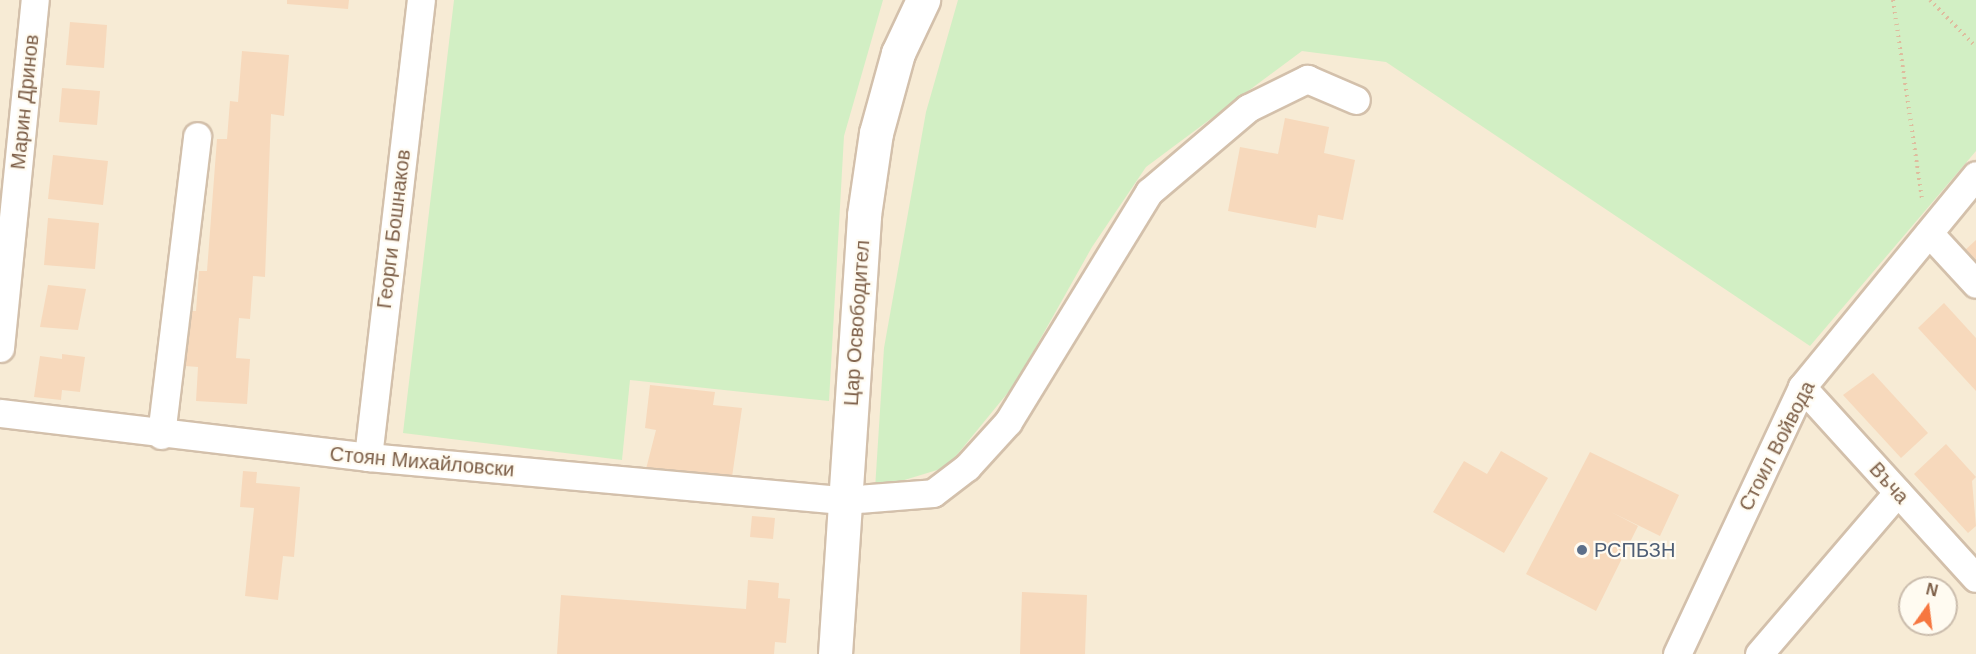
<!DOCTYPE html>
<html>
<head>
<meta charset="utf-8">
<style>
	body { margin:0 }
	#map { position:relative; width:1976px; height:654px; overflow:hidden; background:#fff8e8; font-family:Helvetica,sans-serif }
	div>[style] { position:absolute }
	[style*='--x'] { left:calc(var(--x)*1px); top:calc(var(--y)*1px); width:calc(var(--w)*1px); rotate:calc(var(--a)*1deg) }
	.residential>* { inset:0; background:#f7ebd5 }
	.green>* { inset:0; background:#d2efc4 }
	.building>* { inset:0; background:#f7d9bc }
	.path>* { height:4px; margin-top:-2px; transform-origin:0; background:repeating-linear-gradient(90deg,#debc9e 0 1.5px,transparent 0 6px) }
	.roads { filter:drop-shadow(2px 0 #d3c0ab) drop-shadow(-2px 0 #d3c0ab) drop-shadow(0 2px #d3c0ab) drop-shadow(0 -2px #d3c0ab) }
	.minor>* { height:27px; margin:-13.5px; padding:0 13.5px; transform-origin:13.5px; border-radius:13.5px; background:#fff }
	.secondary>* { height:33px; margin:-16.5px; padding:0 16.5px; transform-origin:16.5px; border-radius:16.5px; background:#fff }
	.dots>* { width:16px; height:16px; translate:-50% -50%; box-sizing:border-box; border:3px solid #fffbf1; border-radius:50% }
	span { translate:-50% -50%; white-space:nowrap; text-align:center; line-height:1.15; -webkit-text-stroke:4.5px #fffbf1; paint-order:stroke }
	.street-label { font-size:20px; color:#7d5f48 }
	.service-label { font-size:20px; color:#4e5e75 }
	.left { translate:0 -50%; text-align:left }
	.north { position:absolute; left:1898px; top:576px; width:60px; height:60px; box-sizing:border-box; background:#fffbf1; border:2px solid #cbbdad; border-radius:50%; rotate:14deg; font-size:16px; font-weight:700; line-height:24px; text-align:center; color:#7d5f48 }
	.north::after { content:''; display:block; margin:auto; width:21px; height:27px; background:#f67740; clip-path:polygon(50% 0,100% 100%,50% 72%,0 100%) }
</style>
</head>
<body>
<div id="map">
	<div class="residential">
		<i style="clip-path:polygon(evenodd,0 0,1976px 0,1976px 654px,0 654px,0 0,1910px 588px,1946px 588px,1946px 624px,1910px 624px,1910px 588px)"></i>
	</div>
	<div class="green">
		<i style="clip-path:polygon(454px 0,883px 0,844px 136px,829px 401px,630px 380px,622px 460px,403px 433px)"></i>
		<i style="clip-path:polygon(958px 0,1976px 0,1976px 151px,1810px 346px,1386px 62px,1302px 51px,1146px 167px,1092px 247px,1015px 384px,947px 467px,875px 489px,884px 348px,926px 112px)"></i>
	</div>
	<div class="building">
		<i style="clip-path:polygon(287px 0,349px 0,348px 9px,287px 4px)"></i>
		<i style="clip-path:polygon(70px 22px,107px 25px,104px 68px,66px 65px)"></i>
		<i style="clip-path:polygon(242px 51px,289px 55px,284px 116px,271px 114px,265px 277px,253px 276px,250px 319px,239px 318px,236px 358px,250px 359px,247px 404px,196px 401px,198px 367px,185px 366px,190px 311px,196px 311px,199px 271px,207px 271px,217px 139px,227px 139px,230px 101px,238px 102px)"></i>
		<i style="clip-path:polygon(62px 88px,100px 91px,97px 125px,59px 122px)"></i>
		<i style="clip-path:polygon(1285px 118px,1329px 127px,1324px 153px,1355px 160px,1343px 220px,1318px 215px,1316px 228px,1228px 211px,1240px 147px,1278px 154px)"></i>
		<i style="clip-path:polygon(53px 155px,108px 161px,103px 205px,48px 199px)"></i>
		<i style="clip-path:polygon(48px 218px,99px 223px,95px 269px,44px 265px)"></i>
		<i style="clip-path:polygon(1976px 240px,1976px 265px,1963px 252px)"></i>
		<i style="clip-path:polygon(48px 285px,86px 289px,78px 330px,40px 327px)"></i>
		<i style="clip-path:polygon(1944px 303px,1976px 338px,1976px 391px,1918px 328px)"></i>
		<i style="clip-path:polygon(62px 354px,85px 357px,80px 392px,62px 390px,61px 400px,34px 397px,40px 356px,62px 359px)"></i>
		<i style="clip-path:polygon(1873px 373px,1928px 433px,1901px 458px,1843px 395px)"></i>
		<i style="clip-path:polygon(650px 385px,715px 392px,713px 405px,742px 408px,732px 477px,646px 469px,656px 430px,645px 428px)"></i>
		<i style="clip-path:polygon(1946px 444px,1976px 477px,1972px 481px,1976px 526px,1968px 533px,1914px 474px)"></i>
		<i style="clip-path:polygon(1501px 451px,1548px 478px,1504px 553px,1433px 512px,1464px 461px,1487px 474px)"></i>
		<i style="clip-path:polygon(1590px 452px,1679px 495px,1660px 536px,1611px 512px,1638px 526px,1596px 611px,1526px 574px)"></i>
		<i style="clip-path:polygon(243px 471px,257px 472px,256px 483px,300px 487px,294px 557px,283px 556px,278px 600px,245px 596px,254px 508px,240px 507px)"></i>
		<i style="clip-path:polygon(752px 516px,775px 518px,773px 539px,750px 537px)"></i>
		<i style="clip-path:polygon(748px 580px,779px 583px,778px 598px,790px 599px,786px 643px,775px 642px,774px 654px,557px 654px,561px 595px,746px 609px)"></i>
		<i style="clip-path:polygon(1022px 592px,1087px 595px,1085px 654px,1020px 654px)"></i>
	</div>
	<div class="path">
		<i style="--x:1893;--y:0;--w:200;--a:81.7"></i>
		<i style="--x:1930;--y:0;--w:66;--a:45.6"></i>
	</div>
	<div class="roads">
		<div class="minor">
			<i style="--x:1929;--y:233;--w:69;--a:47.3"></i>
			<i style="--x:0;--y:348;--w:350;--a:-84.3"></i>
			<i style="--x:1802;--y:387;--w:258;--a:47.7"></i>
			<i style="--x:0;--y:413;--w:371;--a:6.8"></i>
			<i style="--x:368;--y:457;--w:479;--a:5.2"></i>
			<i style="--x:845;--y:500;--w:88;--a:-4.5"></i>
			<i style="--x:933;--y:493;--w:43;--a:-37.4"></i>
			<i style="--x:967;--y:467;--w:61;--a:-47.7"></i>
			<i style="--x:1008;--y:422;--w:270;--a:-58.5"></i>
			<i style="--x:1149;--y:192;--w:130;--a:-40.3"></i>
			<i style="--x:1248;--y:108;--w:66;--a:-26.2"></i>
			<i style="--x:1307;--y:79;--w:53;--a:23.2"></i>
			<i style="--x:161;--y:435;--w:301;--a:-83.1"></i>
			<i style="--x:368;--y:457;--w:460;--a:-83.4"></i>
			<i style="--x:1677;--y:654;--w:295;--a:-64.9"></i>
			<i style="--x:1802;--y:387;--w:274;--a:-50.6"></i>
			<i style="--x:1759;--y:654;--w:213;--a:-49.4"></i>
		</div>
		<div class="secondary">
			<i style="--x:835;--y:654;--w:440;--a:-86.2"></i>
			<i style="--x:864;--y:215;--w:83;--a:-81.7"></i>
			<i style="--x:876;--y:133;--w:83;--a:-74.6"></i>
			<i style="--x:898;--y:53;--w:59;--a:-64.7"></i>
		</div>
	</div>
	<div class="dots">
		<i style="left:1582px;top:550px;background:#5c6f8a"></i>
	</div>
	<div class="street-label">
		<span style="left:25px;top:102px;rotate:-84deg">Марин Дринов</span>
		<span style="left:394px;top:229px;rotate:-83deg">Георги Бошнаков</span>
		<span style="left:857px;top:323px;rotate:-86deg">Цар Освободител</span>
		<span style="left:1777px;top:446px;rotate:-63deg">Стоил Войвода</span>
		<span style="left:422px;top:462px;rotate:5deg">Стоян Михайловски</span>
		<span style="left:1889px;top:483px;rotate:48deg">Въча</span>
	</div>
	<div class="service-label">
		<span class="left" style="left:1594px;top:550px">РСПБЗН</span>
	</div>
	<div class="north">N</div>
</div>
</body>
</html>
